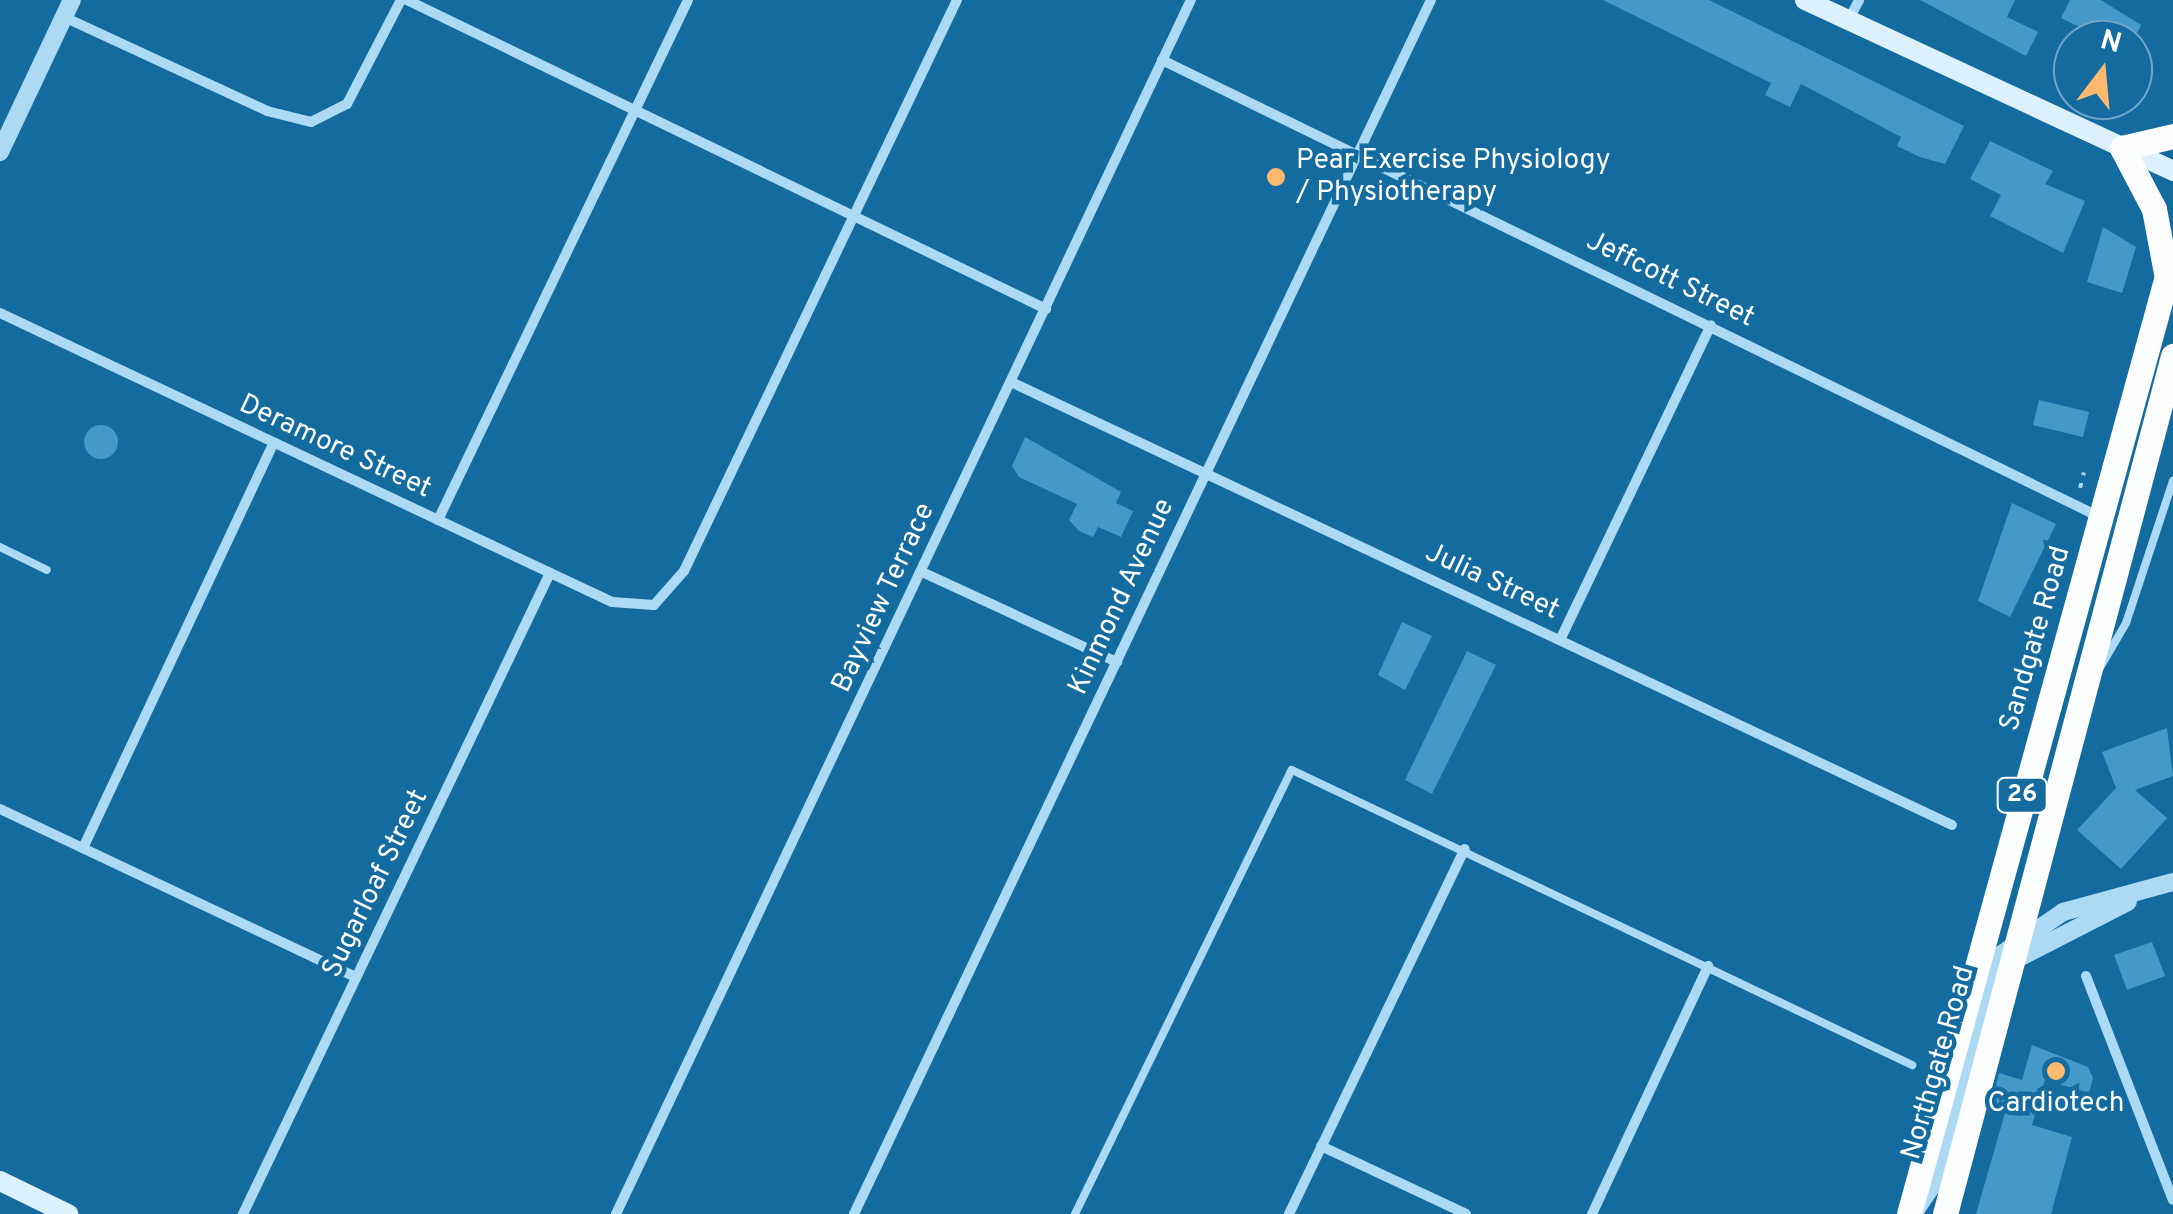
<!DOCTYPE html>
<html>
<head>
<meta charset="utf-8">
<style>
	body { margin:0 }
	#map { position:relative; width:2173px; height:1214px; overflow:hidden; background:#136b9f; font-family:Overpass,sans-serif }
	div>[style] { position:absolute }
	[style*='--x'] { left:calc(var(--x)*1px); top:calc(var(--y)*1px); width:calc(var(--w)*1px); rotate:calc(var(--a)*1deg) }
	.building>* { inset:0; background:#4599c8 }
	.round { border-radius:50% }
	.path>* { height:4px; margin-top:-2px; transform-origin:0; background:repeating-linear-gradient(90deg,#acdaf4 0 5px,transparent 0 13px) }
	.service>* { height:8px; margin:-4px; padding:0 4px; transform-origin:4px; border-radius:4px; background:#acdaf4 }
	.minor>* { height:10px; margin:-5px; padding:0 5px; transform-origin:5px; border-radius:5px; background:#acdaf4 }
	.tertiary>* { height:18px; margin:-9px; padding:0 9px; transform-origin:9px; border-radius:9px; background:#acdaf4 }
	.secondary>* { height:20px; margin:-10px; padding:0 10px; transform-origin:10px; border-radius:10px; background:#dcf0fd }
	.trunk>* { height:25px; margin:-12.5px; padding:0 12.5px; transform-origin:12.5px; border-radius:12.5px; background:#fcfeff }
	.dots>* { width:28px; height:28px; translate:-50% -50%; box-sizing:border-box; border:5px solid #136b9f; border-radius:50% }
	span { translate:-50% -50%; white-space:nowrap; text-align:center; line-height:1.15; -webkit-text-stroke:9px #136b9f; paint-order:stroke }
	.shield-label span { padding:2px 8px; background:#136b9f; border:2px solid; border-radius:8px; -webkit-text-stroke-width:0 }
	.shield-label { font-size:25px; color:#fff; font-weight:700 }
	.poi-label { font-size:28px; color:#fff }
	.left { translate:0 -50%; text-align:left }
	.street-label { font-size:28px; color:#fff }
	.north { position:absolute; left:2053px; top:20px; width:100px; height:100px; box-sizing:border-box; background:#136b9f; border:2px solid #71a6c5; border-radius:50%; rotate:16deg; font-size:28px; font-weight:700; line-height:40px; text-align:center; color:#fff }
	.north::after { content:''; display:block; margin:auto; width:35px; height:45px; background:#ffba6f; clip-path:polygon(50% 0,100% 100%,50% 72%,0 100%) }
</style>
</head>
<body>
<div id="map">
	<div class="building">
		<i style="clip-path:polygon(1603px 0,1709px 0,1964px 126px,1945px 164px,1920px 157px,1897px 146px,1901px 137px,1801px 84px,1790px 107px,1765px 95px,1771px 83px)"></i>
		<i style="clip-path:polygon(1920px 0,2015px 0,2007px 17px,2038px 32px,2026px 56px)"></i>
		<i style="clip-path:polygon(2070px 0,2101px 0,2141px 25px,2134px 40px,2106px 40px,2061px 18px)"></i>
		<i style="clip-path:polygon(1990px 141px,2053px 171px,2045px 184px,2085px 201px,2063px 253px,1990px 216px,2001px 195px,1970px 179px)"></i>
		<i style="clip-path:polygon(2103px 227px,2136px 247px,2122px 293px,2087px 282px)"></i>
		<i style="clip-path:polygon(2039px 400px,2089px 412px,2083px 437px,2033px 425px)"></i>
		<i class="round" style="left:84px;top:425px;width:34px;height:34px"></i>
		<i style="clip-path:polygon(1025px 437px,1121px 492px,1116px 503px,1133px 511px,1121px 537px,1098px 527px,1093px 537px,1079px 531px,1069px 520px,1077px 504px,1019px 477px,1012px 466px)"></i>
		<i style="clip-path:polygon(2012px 503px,2056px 524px,2010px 617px,1978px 601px)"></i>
		<i style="clip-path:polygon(1402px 622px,1432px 636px,1405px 690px,1378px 675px)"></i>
		<i style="clip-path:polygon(1467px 651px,1496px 665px,1432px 794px,1405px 780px)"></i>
		<i style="clip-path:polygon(2167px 728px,2173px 776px,2135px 790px,2167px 818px,2121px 869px,2077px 830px,2116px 788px,2102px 752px)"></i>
		<i style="clip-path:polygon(2152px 942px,2165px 976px,2127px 990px,2114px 955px)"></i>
		<i style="clip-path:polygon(2032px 1045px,2088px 1067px,2093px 1078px,2089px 1093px,2045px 1080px,2032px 1125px,2072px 1137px,2051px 1214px,1976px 1214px,2007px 1106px,1992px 1102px,1999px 1073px,2022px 1080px)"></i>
	</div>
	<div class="path">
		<i style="--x:2080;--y:488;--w:16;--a:-76"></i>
	</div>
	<div class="service">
		<i style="--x:0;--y:547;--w:52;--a:26.1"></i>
		<i style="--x:2098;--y:671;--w:56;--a:-59.7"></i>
		<i style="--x:2126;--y:623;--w:150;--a:-71.7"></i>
		<i style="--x:1075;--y:1214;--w:494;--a:-64"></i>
		<i style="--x:1292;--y:770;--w:687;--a:25.45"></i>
	</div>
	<div class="minor">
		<i style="--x:407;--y:0;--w:710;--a:25.81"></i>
		<i style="--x:64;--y:17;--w:224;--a:24.8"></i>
		<i style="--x:267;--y:111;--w:45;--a:14"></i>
		<i style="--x:311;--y:122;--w:40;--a:-26.6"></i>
		<i style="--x:347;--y:104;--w:117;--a:-62.6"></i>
		<i style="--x:1848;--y:21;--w:24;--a:-62"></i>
		<i style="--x:1162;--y:60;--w:1043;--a:25.98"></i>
		<i style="--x:0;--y:313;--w:677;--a:25.28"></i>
		<i style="--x:612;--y:602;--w:42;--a:4.1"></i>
		<i style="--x:654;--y:605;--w:45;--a:-48.6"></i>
		<i style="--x:684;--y:571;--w:633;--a:-64.45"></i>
		<i style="--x:1011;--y:382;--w:1040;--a:25.21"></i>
		<i style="--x:438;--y:520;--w:577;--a:-64.32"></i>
		<i style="--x:922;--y:572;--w:215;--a:24.8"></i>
		<i style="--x:1560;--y:640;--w:349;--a:-64.4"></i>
		<i style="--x:0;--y:809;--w:394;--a:25.3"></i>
		<i style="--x:83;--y:848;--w:448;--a:-64.8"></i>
		<i style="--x:2086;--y:976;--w:240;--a:68.8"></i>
		<i style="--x:1321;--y:1146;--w:160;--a:25.1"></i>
		<i style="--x:243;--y:1214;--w:711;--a:-64.41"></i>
		<i style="--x:616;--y:1214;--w:1343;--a:-64.66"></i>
		<i style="--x:854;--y:1214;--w:1344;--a:-64.58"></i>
		<i style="--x:1289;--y:1214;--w:405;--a:-64.3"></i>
		<i style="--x:1592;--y:1214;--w:274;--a:-64.9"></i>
	</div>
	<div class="tertiary">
		<i style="--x:0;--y:152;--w:168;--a:-64.7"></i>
		<i style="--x:2013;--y:961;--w:129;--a:-27.2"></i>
		<i style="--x:1917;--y:1208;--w:29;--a:-56"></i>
		<i style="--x:1933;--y:1184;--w:237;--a:-73.9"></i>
		<i style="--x:1999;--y:956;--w:78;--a:-34.5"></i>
		<i style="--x:2063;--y:912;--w:114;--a:-15.3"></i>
	</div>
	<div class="secondary">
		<i style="--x:1805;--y:0;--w:406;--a:24.9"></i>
		<i style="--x:0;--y:1181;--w:76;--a:25.9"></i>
	</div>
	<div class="trunk">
		<i style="--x:2166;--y:273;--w:65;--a:-100.6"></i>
		<i style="--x:2154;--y:209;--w:69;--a:-117.7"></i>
		<i style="--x:2122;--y:148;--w:52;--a:-13.2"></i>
		<i style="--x:1909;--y:1214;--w:996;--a:-74.62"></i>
		<i style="--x:1945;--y:1214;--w:888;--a:-75.12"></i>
	</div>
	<div class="dots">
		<i style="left:1276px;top:177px;background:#ffba6f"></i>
		<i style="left:2056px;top:1071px;background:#ffba6f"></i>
	</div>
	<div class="shield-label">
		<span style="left:2022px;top:795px">26</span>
	</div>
	<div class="poi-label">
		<span class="left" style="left:1296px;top:177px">Pear Exercise Physiology<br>/ Physiotherapy</span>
		<span style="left:2056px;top:1104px">Cardiotech</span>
	</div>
	<div class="street-label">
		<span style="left:1670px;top:280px;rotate:26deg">Jeffcott Street</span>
		<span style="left:335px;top:447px;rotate:25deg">Deramore Street</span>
		<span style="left:1492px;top:582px;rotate:25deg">Julia Street</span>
		<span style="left:1122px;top:597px;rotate:-65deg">Kinmond Avenue</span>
		<span style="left:884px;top:598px;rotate:-65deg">Bayview Terrace</span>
		<span style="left:2036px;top:639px;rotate:-74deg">Sandgate Road</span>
		<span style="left:376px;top:884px;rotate:-64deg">Sugarloaf Street</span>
		<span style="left:1939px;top:1063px;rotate:-74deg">Northgate Road</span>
	</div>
	<div class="north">N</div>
</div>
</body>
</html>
